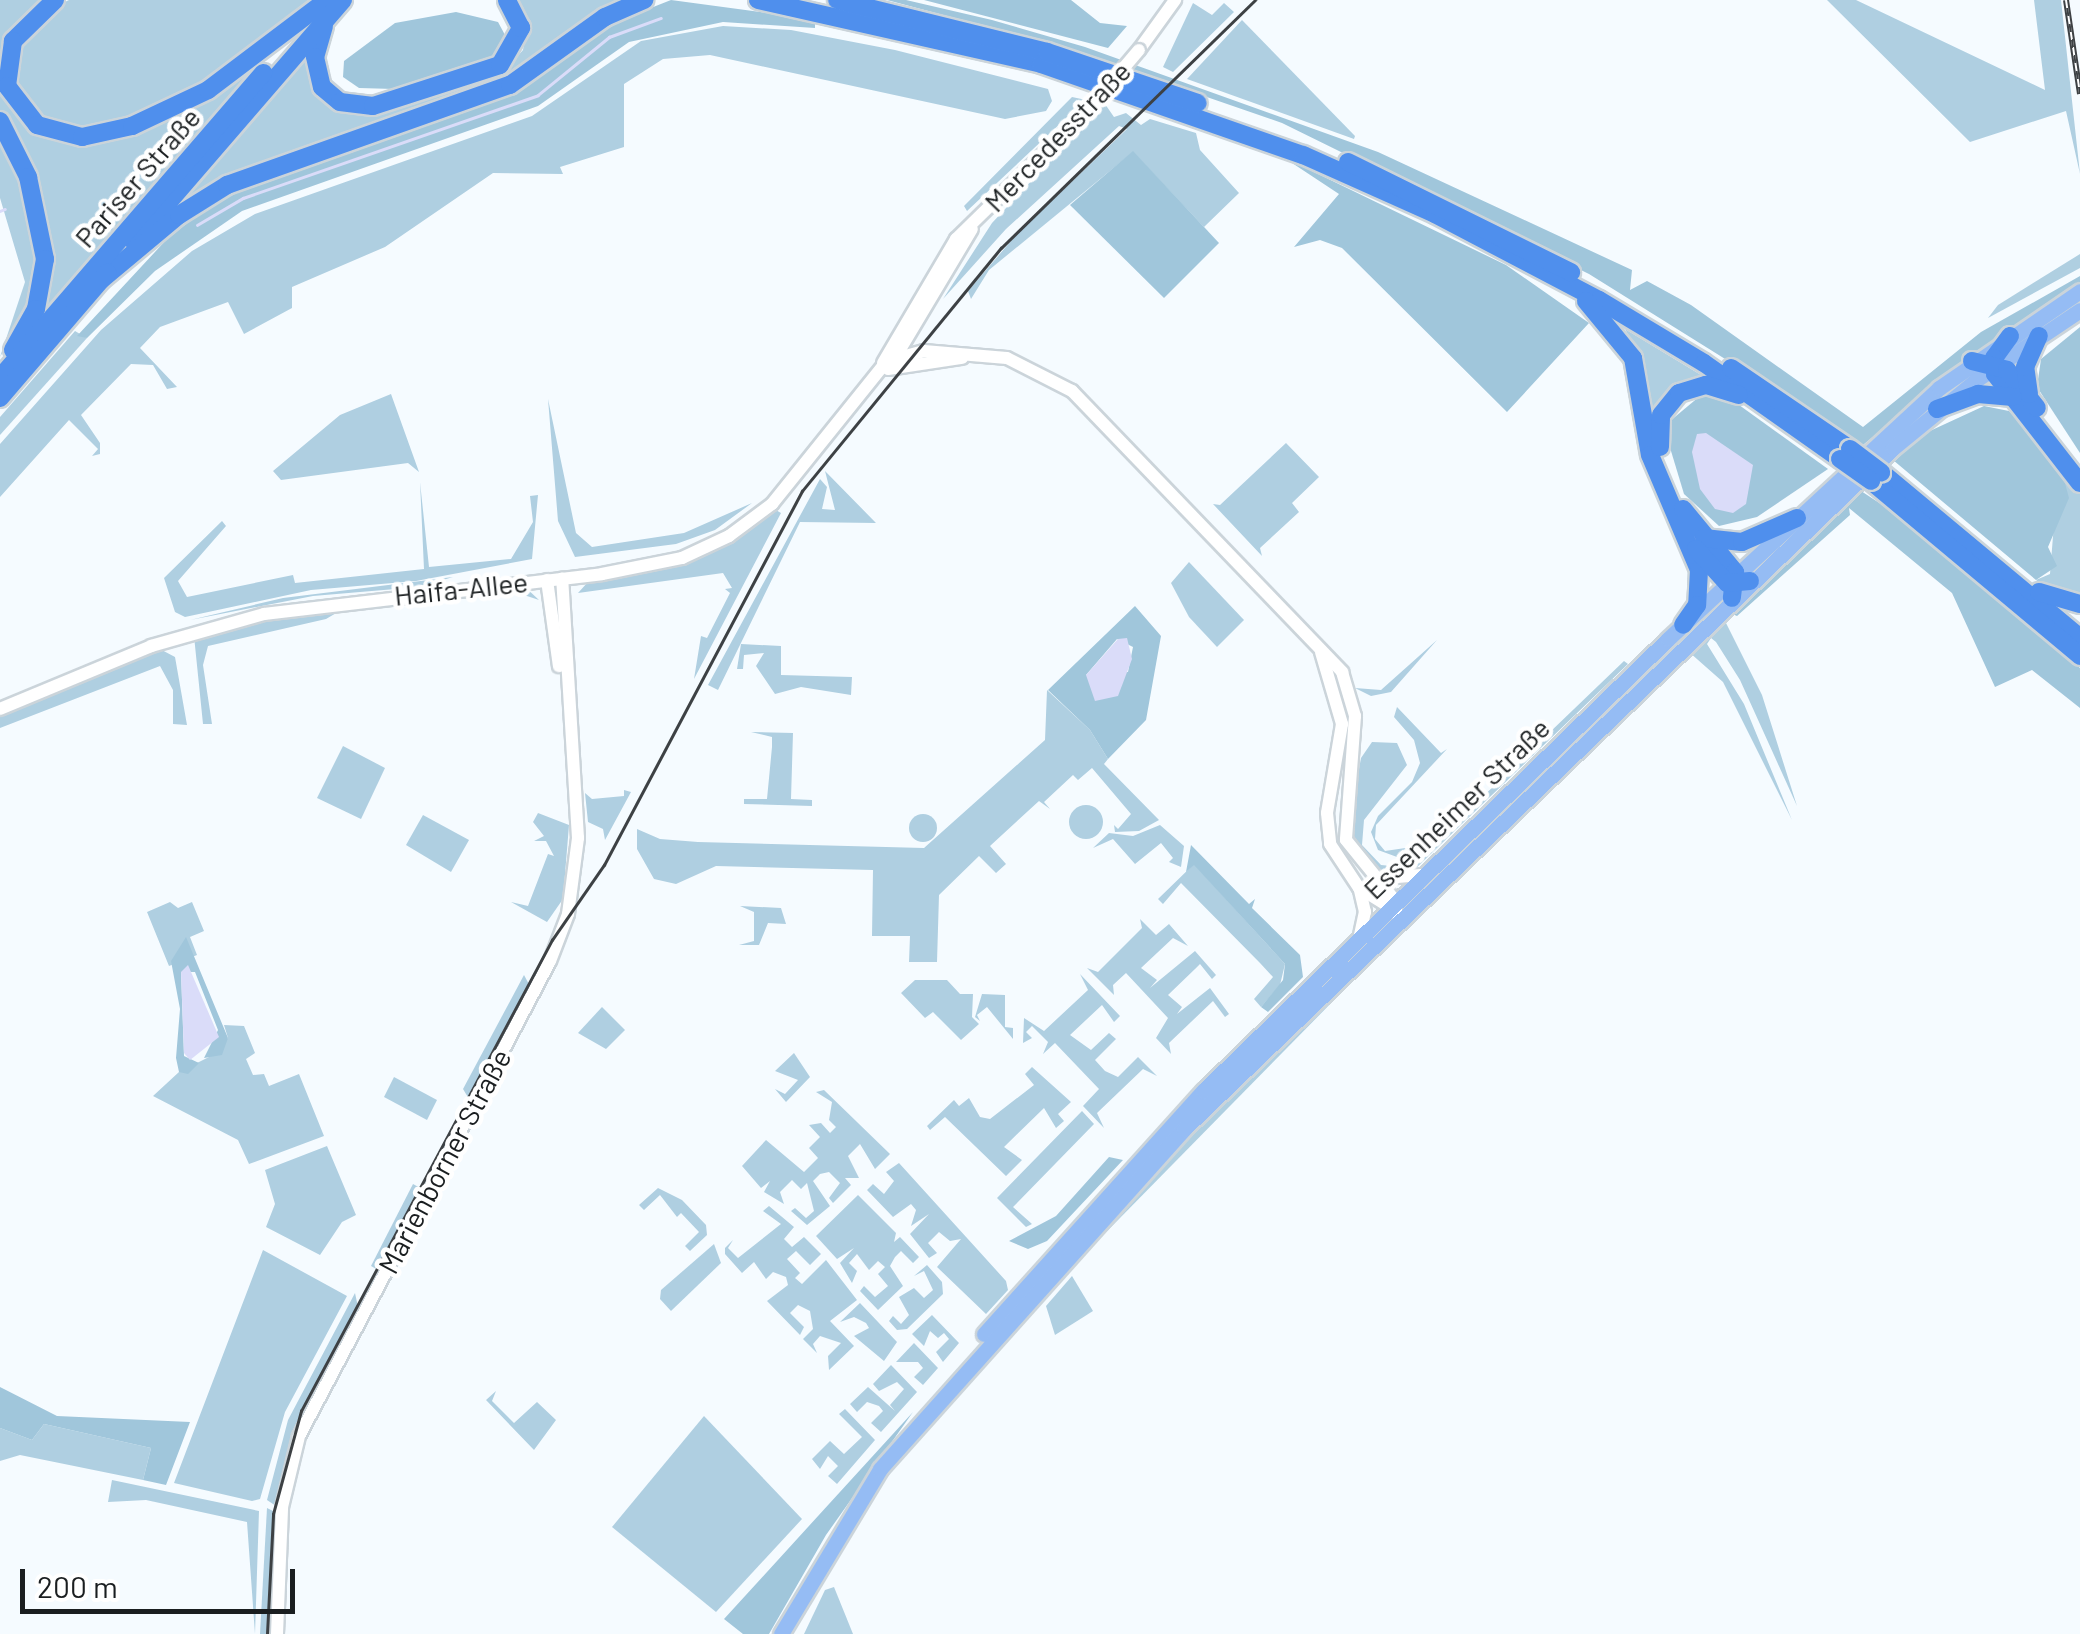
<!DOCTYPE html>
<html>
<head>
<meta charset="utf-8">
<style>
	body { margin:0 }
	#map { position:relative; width:2080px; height:1634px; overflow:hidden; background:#f5fbff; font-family:Barlow,sans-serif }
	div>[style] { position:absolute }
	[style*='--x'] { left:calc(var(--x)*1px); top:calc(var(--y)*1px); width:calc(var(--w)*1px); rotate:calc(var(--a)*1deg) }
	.green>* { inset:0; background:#afcfe1 }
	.round { border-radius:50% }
	.forest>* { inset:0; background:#a0c6db }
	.water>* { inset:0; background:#dadcf9 }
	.stream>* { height:2.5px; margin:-1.25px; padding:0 1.25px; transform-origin:1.25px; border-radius:1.25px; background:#dadcf9 }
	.roads { filter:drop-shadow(2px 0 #cbd4da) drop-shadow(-2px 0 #cbd4da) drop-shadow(0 2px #cbd4da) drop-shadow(0 -2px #cbd4da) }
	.minor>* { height:12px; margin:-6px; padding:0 6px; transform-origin:6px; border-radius:6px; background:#fff }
	.major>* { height:15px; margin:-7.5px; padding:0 7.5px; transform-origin:7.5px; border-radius:7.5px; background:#95bcf4 }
	.highway>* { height:18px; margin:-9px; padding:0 9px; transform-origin:9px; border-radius:9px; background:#4f8fed }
	.tram>* { height:2.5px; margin:-1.25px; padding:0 1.25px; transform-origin:1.25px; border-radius:1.25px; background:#3d4144 }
	.rail>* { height:6px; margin-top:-3px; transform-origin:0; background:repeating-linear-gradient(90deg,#fff 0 8px,#3d4144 0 16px); box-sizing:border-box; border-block:2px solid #3d4144 }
	.bridges { filter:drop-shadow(2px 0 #cbd4da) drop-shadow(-2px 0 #cbd4da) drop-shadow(0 2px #cbd4da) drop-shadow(0 -2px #cbd4da) }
	.minor-bridge>* { height:12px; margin:-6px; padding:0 6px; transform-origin:6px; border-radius:6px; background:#fff }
	.highway-bridge>* { height:18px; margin:-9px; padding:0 9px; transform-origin:9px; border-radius:9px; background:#4f8fed }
	span { translate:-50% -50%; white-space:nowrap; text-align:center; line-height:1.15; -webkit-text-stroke:9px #fff; paint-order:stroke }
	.street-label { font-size:28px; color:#1a1e20 }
	.scale { position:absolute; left:20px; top:1569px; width:275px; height:45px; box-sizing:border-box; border:5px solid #1a1e20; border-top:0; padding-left:12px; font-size:30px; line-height:35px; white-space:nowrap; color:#1a1e20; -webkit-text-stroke:8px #fff; paint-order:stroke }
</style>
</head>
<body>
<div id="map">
	<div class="green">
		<i style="clip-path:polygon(0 0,47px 0,15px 30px,1px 76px,22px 120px,59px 140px,75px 143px,261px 61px,28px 334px,48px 280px,11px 129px,0 111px)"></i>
		<i style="clip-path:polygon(69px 0,315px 0,225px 72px,128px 120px,79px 130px,48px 125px,15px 91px,21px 38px,46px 11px)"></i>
		<i style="clip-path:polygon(517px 0,625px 0,516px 75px,170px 215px,310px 52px,334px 105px,507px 68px,523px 50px,526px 30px)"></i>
		<i style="clip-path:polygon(1827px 0,1856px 0,2045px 90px,2034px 0,2061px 0,2080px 174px,2066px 111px,1970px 142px)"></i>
		<i style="clip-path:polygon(1193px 3px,1212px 15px,1224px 3px,1234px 12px,1173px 72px,1163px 67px)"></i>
		<i style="clip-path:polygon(1242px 20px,1355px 136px,1354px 139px,1187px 79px)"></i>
		<i style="clip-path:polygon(723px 26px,791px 30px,895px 50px,1048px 89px,1052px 101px,1046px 111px,1005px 119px,710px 55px,663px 59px,624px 84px,624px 147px,560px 167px,563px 174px,493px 173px,385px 247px,292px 287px,292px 308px,244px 334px,228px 302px,160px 327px,140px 348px,177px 387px,167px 389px,153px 365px,131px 364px,81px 415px,100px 443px,100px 454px,92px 456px,98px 449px,69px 420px,0 497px,0 444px,101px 330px,192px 251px,255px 214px,532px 116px,641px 41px)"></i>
		<i style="clip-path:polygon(1072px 97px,1105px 104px,1114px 117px,1126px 113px,1141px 125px,1150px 119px,1196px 133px,1200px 150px,1239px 193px,1204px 227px,1133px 152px,989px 270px,971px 299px,968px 291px,1017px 234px,1127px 129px,1119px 126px,1006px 229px,943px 299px,992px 223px,1093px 115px,1078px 107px,967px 211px,964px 206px)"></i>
		<i style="clip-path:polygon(0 136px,32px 213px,37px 265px,28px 307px,0 357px,25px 282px,0 198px)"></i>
		<i style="clip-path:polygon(2080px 254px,2080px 268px,1988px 318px,1998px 305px)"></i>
		<i style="clip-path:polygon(1625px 329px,1706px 378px,1680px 382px,1653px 416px,1641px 360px)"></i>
		<i style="clip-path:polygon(75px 331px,87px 338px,0 435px,0 417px)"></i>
		<i style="clip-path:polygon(391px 394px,419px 472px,408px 463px,281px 480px,273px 471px,340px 415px)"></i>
		<i style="clip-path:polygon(548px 399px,576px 533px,592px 547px,684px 533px,752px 503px,715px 530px,676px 544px,575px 557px,558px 521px)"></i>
		<i style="clip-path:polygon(1286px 443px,1319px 477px,1292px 503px,1299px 512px,1260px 548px,1262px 556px,1213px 504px,1220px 505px)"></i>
		<i style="clip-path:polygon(2059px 461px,2080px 492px,2080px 598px,2052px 592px,2036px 580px,2050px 574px)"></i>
		<i style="clip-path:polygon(825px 471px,876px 523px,800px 522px,718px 690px,708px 685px,820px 479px,827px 487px,822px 509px,835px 510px)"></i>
		<i style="clip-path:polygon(420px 482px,429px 567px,511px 559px,533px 522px,530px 496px,538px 495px,532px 559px,416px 581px,311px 590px,185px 617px,175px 612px,164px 578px,222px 521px,226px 526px,178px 581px,187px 597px,293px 575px,295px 583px,424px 569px)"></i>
		<i style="clip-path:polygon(774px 509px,781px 513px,694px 679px,701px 636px,707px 638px,730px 593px,725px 589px,732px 588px,723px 573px,578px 593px,588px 582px,705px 555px)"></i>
		<i style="clip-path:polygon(1189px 562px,1244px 620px,1217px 647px,1189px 617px,1171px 583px)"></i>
		<i style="clip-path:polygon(453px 577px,419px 587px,313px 596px,190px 620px,283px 598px)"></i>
		<i style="clip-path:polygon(524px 586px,539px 600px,518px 593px,481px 594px,343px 609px,326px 619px,208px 646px,203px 665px,212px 724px,203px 724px,194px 636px,297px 612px)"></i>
		<i style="clip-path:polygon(1726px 623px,1762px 695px,1797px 806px,1740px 680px,1716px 642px,1711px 638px,1707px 644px,1744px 704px,1792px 820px,1723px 682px,1689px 652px)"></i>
		<i style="clip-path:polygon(1437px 640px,1391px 692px,1371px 696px,1355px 688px,1381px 690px)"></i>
		<i style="clip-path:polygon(741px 644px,781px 646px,781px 675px,852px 677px,851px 695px,801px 687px,775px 694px,756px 666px,764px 653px,744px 655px,743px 669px,737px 669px)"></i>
		<i style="clip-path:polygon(158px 648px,175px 657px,187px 725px,173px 724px,173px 690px,160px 666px,0 728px,0 714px)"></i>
		<i style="clip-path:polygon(1624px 661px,1628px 664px,1412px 872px,1378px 873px,1353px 844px,1350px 817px,1361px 758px,1372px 742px,1397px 743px,1407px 765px,1364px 820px,1362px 845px,1381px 865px,1402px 867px,1420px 857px)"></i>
		<i style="clip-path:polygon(1047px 690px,1090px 730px,1108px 759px,1104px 764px,1159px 820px,1139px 831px,1115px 832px,1114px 825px,1118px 829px,1131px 814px,1092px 768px,1078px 780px,1073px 775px,1044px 802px,1050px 809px,1039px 801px,990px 846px,1006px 864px,996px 873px,979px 856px,939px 895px,937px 962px,909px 962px,910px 936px,872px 936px,873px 870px,716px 866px,676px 884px,654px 879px,637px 849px,637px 829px,660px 839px,698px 842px,924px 848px,1045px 740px)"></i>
		<i style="clip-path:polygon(1397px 707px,1441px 753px,1447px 749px,1376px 825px,1375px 839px,1385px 851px,1419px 846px,1397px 857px,1378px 850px,1371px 832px,1378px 816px,1412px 782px,1420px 763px,1414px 740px,1394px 717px)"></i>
		<i style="clip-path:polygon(751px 732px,793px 733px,791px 799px,812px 800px,812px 806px,744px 804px,744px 799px,767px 799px,772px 747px,772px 737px)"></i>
		<i style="clip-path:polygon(343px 746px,385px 768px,361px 819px,317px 798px)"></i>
		<i style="clip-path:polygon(624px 790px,631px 792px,605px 840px,603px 829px,588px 822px,585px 793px,592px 799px,624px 796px)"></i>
		<i class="round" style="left:1069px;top:805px;width:34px;height:34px"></i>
		<i style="clip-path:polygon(538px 813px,569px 825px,563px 899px,547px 922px,511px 902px,528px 906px,548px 854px,554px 856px,546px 841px,534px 841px,544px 836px,533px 822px)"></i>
		<i class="round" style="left:909px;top:814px;width:28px;height:28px"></i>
		<i style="clip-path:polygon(423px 815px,469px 840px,451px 872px,406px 845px)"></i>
		<i style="clip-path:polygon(1160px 825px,1184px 846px,1181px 867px,1169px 862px,1173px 858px,1161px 843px,1135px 864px,1113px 839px,1093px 848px,1109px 833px,1133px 836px)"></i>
		<i style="clip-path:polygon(1194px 864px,1285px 964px,1280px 985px,1261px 1007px,1254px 999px,1273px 977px,1260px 963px,1181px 883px,1163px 904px,1158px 899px)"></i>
		<i style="clip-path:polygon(170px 902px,178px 908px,192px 902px,204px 931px,190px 937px,197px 955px,169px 966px,147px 912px)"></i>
		<i style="clip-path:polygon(740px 906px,781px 908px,786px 924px,768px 923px,759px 945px,739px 945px,754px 941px,754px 912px)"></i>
		<i style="clip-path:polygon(1140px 919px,1156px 935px,1169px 924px,1188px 946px,1173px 938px,1141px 968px,1157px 980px,1150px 988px,1195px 951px,1216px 975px,1212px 979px,1200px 964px,1195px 969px,1168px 995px,1182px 1007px,1177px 1014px,1210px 988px,1229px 1014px,1225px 1017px,1213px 1001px,1169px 1043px,1171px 1054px,1156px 1038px,1168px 1018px,1126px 973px,1113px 985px,1114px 995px,1087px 968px,1098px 972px,1142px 928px)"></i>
		<i style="clip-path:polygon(1390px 933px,1395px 938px,1060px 1279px,1055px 1274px)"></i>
		<i style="clip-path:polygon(1080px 974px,1120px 1016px,1114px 1022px,1102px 1005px,1070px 1035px,1091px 1050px,1109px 1033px,1116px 1039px,1095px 1060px,1105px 1071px,1118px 1077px,1138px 1057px,1157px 1076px,1143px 1069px,1097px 1113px,1104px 1128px,1083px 1106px,1099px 1089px,1055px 1043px,1043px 1054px,1048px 1042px,1032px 1026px,1026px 1032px,1032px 1038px,1023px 1043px,1024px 1018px,1044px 1031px,1088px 990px)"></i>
		<i style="clip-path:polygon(524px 975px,531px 988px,476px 1098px,469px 1099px,463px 1089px)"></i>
		<i style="clip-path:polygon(915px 980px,947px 980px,960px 994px,973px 994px,972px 1017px,979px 1024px,961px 1040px,933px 1012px,925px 1018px,901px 993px)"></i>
		<i style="clip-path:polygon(982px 994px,1005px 995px,1005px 1027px,1013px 1028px,1013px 1039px,987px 1007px,977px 1015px,980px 1021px,975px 1017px)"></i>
		<i style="clip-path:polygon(602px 1007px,625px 1030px,606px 1049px,578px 1033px)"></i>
		<i style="clip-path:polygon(224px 1025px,244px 1026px,255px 1053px,246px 1059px,253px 1075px,264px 1074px,269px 1086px,299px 1074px,324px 1136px,249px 1164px,238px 1140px,153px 1096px,179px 1072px,215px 1054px,228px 1038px)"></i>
		<i style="clip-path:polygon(794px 1053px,810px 1077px,786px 1102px,775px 1089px,785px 1094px,798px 1080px,775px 1071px)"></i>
		<i style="clip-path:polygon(1032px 1067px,1071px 1102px,1058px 1114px,1064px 1121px,1056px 1128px,1044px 1108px,1004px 1147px,1022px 1160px,1006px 1176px,945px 1117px,930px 1130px,927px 1126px,954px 1100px,959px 1106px,969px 1098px,980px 1117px,990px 1119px,1034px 1085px,1025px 1074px)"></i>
		<i style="clip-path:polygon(394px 1077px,437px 1100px,427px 1120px,384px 1097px)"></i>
		<i style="clip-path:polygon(824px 1090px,890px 1154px,875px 1169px,860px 1144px,848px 1156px,859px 1178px,845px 1178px,851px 1185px,833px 1203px,829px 1198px,840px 1183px,829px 1172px,820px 1174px,813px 1181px,830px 1206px,807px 1225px,791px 1211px,795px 1208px,806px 1218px,814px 1211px,807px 1183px,801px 1189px,792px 1180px,780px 1192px,784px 1204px,764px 1192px,770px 1181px,761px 1188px,742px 1166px,766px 1140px,804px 1172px,818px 1158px,809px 1148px,820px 1137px,809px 1125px,821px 1123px,830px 1133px,836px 1127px,829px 1120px,832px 1102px,816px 1092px)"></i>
		<i style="clip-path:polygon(1082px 1111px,1094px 1124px,1013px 1207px,1032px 1224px,1026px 1227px,997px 1198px)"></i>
		<i style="clip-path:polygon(327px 1146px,356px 1215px,342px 1222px,320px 1255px,266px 1227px,275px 1204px,265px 1170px)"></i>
		<i style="clip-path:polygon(899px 1163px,1006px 1281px,1008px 1290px,986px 1314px,937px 1267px,961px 1239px,950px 1241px,939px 1232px,928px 1243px,937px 1253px,929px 1258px,910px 1234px,929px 1214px,911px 1226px,916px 1210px,911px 1204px,893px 1217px,867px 1190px,873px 1184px,884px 1194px,894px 1181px,886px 1172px)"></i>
		<i style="clip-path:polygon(413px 1184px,422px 1189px,378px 1270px,371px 1266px)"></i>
		<i style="clip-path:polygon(658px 1188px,682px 1200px,706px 1225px,707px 1235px,690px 1251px,685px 1246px,699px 1232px,681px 1213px,677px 1217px,660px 1195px,644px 1210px,639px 1205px)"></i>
		<i style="clip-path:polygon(858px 1195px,896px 1233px,894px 1242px,900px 1237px,919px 1257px,913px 1263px,901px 1251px,895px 1257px,890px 1266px,903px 1286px,878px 1310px,860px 1291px,864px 1286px,875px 1297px,888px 1286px,878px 1274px,885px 1267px,878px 1261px,869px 1270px,857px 1254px,849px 1263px,857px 1271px,852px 1283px,840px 1263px,854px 1248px,837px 1259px,816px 1236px)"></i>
		<i style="clip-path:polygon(769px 1206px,794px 1227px,784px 1239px,792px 1247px,804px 1237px,821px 1254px,810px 1265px,796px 1251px,787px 1259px,800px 1273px,795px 1278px,802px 1284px,826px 1260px,857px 1300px,830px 1321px,854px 1346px,829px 1370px,828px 1356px,841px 1343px,820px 1336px,813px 1344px,817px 1353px,803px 1339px,813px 1329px,810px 1311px,798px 1305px,790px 1313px,804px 1327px,800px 1335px,767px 1301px,788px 1285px,786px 1277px,773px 1272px,766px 1279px,754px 1262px,742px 1273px,725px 1254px,725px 1248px,733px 1240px,728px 1248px,738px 1258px,781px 1224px,763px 1211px)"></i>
		<i style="clip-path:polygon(714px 1244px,721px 1263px,671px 1311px,660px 1299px,661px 1290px)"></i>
		<i style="clip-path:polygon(263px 1250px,347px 1296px,285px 1412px,260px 1499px,252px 1501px,174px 1483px)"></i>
		<i style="clip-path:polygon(927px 1265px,942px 1282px,943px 1294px,907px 1329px,897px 1330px,889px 1321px,893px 1316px,901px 1324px,909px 1315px,899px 1297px,914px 1288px,924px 1298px,933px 1290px,924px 1271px,914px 1276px)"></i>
		<i style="clip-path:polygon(1072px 1276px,1093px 1311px,1055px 1335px,1046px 1306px)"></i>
		<i style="clip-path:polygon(355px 1293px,358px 1307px,297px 1429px,276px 1506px,267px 1500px,288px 1420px)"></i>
		<i style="clip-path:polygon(860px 1303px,897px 1342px,884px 1361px,854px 1336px,869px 1328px,866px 1323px,854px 1317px,840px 1322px)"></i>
		<i style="clip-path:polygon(932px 1315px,959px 1343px,943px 1362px,936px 1352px,949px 1339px,944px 1333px,938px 1338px,930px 1331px,924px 1346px,912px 1334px)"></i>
		<i style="clip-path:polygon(914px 1343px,938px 1368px,923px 1385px,914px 1377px,923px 1368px,918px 1362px,896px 1362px)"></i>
		<i style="clip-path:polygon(891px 1365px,917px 1392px,881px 1432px,871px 1423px,883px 1411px,879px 1406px,867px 1402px,857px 1412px,850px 1404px,868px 1387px,895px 1411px,890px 1405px,904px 1389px,897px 1382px,879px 1391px,873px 1384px)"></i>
		<i style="clip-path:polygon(496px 1391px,492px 1401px,514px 1423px,537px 1402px,556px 1420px,534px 1450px,486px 1400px)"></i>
		<i style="clip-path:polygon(845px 1409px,875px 1440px,837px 1484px,828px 1476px,838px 1466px,828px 1456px,820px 1469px,812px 1459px,830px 1441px,844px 1454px,862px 1437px,839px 1414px)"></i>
		<i style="clip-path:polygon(704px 1416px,802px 1519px,716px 1612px,612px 1527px)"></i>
		<i style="clip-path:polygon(44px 1424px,151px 1448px,143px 1480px,20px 1455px,0 1461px,0 1428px,32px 1440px)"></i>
		<i style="clip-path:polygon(112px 1480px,259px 1511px,255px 1634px,247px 1522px,146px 1500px,108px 1502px)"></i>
		<i style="clip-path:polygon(267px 1508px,279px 1514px,273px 1634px,260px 1634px)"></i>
		<i style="clip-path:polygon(834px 1587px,853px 1634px,804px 1634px,825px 1590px)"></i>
	</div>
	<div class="forest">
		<i style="clip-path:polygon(671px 0,797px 17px,815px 21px,815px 28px,723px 22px,629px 42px,538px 106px,242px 211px,155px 271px,87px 338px,77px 336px,167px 239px,224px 194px,519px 87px,605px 26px)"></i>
		<i style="clip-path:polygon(887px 0,906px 0,992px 20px,1085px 47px,1378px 152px,1632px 270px,1630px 290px,1647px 281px,1691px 305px,1863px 427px,1981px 332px,2080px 276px,2080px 284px,1978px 351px,1863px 445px,1589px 274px,1282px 123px,1059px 46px)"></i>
		<i style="clip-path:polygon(924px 0,1071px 0,1100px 23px,1127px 26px,1108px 48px)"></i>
		<i style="clip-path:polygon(456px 12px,498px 22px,505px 35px,501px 49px,486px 61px,394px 89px,359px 88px,343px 77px,344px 61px,395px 23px)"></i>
		<i style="clip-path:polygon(1133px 151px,1219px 243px,1164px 298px,1070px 205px)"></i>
		<i style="clip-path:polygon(1283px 157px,1506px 265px,1589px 323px,1507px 412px,1342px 248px,1320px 240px,1294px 247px,1339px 194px)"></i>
		<i style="clip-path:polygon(2080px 327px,2080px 453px,2037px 387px,2041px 359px)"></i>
		<i style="clip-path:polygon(1700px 396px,1728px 397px,1828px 469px,1757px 517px,1719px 526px,1684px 494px,1668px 441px,1670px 421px)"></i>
		<i style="clip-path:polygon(1984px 406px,2009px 411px,2059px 461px,2069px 498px,2048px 547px,2057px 566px,2036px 580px,1893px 460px,1919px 436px)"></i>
		<i style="clip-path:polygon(1858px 489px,1922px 531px,2080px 668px,2080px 708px,2032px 670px,1995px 687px,1952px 593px,1849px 508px,1850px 515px,1737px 616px,1730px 613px)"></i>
		<i style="clip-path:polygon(evenodd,1135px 606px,1161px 636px,1146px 720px,1108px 759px,1090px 730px,1048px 690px,1135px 606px,1117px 639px,1133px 647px,1128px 672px,1086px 675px,1117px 639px)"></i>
		<i style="clip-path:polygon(1191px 845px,1249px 904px,1255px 899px,1252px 908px,1300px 955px,1303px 977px,1268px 1012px,1261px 1007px,1283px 980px,1285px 964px,1194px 865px,1186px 872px)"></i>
		<i style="clip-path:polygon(186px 937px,228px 1038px,222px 1055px,204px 1058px,218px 1030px,195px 972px,181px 972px,184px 1056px,199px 1063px,188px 1074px,179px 1072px,176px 1058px,180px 1009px,171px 961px)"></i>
		<i style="clip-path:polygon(1109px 1157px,1123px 1160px,1047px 1241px,1028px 1249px,1009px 1241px,1056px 1216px)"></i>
		<i style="clip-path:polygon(0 1387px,57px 1416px,190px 1422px,166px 1485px,143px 1480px,151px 1448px,44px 1424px,32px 1440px,0 1428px)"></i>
		<i style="clip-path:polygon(913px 1412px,826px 1535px,769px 1634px,743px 1634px,724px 1619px)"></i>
	</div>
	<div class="water">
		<i style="clip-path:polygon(1706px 433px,1753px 465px,1746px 504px,1733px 513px,1715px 509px,1700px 489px,1692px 452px,1697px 434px)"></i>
		<i style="clip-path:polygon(1127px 638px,1132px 659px,1118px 696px,1095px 701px,1086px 675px,1118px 639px)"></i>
		<i style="clip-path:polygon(188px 965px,219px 1037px,190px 1060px,184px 1053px,181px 972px)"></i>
	</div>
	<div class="stream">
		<i style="--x:0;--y:211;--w:5;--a:-22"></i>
		<i style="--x:197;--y:225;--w:53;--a:-30.4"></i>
		<i style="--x:243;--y:198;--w:312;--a:-19.2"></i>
		<i style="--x:538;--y:95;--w:92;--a:-39.2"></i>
		<i style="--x:609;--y:37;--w:55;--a:-20.1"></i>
	</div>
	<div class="roads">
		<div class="minor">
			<i style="--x:1139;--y:50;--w:62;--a:-54.2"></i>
			<i style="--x:895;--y:358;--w:150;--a:-59.2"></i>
			<i style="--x:883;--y:363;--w:144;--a:-59.5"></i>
			<i style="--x:956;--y:239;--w:183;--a:-44.3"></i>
			<i style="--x:888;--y:369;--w:75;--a:-8.5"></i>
			<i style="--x:547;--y:580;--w:87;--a:82.1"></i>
			<i style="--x:1321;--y:652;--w:75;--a:73.7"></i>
			<i style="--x:1342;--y:724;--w:90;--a:99.6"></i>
			<i style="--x:1327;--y:813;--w:31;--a:84"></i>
			<i style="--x:1330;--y:844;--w:53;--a:56.6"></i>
			<i style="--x:1359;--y:888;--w:44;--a:31.9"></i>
			<i style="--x:0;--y:709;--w:164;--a:-22.6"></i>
			<i style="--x:151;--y:646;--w:117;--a:-15.8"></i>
			<i style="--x:264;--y:614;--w:340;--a:-6.7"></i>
			<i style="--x:602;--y:574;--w:82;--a:-11.3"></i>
			<i style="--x:682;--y:558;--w:52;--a:-25.1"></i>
			<i style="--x:729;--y:536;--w:54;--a:-36.7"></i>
			<i style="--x:772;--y:504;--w:184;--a:-51.2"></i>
			<i style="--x:887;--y:361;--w:38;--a:-15"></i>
			<i style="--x:924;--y:351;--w:83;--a:4.8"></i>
			<i style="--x:1007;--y:358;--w:73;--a:26.9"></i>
			<i style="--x:1072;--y:391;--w:390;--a:46.1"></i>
			<i style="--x:1342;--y:672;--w:46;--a:73.5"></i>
			<i style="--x:1355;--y:716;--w:124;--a:94.2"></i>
			<i style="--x:1346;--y:840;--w:75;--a:51"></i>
			<i style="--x:1393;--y:898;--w:15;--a:82"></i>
			<i style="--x:1374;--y:879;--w:47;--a:-4.9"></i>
			<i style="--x:1360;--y:935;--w:24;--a:-78"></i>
			<i style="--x:1365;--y:912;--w:23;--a:-103"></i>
			<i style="--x:277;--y:1634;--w:127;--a:-87.7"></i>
			<i style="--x:282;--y:1507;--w:73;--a:-76.5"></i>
			<i style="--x:299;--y:1436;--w:537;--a:-62.15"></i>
			<i style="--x:550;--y:961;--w:50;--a:-69"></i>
			<i style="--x:568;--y:914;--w:77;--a:-82.5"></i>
			<i style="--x:578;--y:838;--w:260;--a:-93.5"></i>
		</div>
		<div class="major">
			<i style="--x:984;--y:1334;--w:327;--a:-48"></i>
			<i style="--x:1203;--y:1091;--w:648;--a:-44.19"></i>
			<i style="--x:1668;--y:639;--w:369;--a:-42.8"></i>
			<i style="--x:1939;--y:388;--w:171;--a:-34.5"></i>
			<i style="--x:781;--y:1634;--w:192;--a:-59"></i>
			<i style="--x:880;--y:1469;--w:456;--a:-48.2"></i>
			<i style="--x:1184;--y:1129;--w:983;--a:-43.85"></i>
			<i style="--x:1893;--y:448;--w:107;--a:-39.3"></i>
			<i style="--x:1976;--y:380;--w:125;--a:-33.9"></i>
		</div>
		<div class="highway">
			<i style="--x:55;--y:0;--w:59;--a:135.7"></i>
			<i style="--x:13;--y:41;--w:45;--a:97.6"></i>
			<i style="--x:7;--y:86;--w:49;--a:52.4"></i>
			<i style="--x:37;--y:125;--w:47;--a:14.9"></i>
			<i style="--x:82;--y:137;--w:51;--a:-12.4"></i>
			<i style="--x:132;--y:126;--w:84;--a:-25.3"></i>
			<i style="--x:208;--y:90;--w:149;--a:-37.1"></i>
			<i style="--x:758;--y:0;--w:290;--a:12.7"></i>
			<i style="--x:1041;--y:64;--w:277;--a:19.2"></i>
			<i style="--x:1303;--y:155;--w:145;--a:24.1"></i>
			<i style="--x:1435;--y:214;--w:185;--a:27.7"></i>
			<i style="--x:1599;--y:300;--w:122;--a:31"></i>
			<i style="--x:1704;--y:363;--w:166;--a:35.2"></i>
			<i style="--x:837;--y:0;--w:216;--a:13.9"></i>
			<i style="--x:1047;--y:52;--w:159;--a:18.7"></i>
			<i style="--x:324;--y:26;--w:32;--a:106"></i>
			<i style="--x:315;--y:57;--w:31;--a:77"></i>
			<i style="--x:322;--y:87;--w:23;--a:40"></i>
			<i style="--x:340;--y:102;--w:33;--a:7"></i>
			<i style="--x:373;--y:106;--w:133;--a:-17.9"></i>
			<i style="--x:500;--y:65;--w:43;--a:-60.4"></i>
			<i style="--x:521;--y:28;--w:31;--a:-117"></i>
			<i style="--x:0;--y:121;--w:63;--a:63.4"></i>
			<i style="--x:28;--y:177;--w:84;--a:78.3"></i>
			<i style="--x:45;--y:259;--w:51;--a:100.2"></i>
			<i style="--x:36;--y:309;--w:47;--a:119.3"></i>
			<i style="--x:1348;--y:162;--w:249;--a:26.3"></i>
			<i style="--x:134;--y:242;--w:320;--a:-49.2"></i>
			<i style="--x:101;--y:280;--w:102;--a:-39.8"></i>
			<i style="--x:179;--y:215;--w:57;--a:-32"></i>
			<i style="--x:227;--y:185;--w:300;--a:-19.5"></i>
			<i style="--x:510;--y:85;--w:117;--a:-35.6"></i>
			<i style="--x:605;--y:17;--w:43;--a:-23.6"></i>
			<i style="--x:1586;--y:301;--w:74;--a:50.5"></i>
			<i style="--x:1633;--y:358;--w:98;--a:80.1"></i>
			<i style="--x:1650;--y:455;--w:125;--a:66.9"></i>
			<i style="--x:1699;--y:570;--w:35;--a:93"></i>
			<i style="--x:1697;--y:605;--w:24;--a:125"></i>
			<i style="--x:2010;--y:336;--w:27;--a:126"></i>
			<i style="--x:1994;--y:358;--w:16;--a:86"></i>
			<i style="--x:1995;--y:374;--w:138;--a:52.1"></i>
			<i style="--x:1972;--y:361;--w:36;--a:14"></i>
			<i style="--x:2007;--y:370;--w:48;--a:51.7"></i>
			<i style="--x:1731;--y:368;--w:144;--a:34.2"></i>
			<i style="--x:0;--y:378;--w:403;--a:-49.2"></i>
			<i style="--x:2029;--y:394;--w:27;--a:-98"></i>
			<i style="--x:2025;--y:367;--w:34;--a:-66"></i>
			<i style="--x:0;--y:398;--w:165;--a:-49.4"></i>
			<i style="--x:1937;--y:409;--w:44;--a:-20.1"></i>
			<i style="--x:1978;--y:394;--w:35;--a:5"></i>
			<i style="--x:1660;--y:447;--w:32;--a:-88"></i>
			<i style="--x:1661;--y:415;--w:28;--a:-51"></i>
			<i style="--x:1679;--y:393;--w:28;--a:-17"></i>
			<i style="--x:1706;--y:385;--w:34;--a:17"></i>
			<i style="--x:1881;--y:472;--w:259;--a:39.8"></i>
			<i style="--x:1871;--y:481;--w:273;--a:39.9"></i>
			<i style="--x:1683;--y:509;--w:82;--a:50.5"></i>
			<i style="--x:1735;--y:572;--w:26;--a:97"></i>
			<i style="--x:1704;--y:538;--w:38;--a:6"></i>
			<i style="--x:1742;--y:542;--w:60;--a:-23.6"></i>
			<i style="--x:1696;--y:549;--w:46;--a:47.6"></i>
			<i style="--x:1727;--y:583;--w:23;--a:-5"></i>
			<i style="--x:2039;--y:592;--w:43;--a:16.3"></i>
		</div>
	</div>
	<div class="tram">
		<i style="--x:267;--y:1634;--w:120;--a:-87.1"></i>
		<i style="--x:273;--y:1514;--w:107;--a:-74.8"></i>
		<i style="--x:301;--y:1411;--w:534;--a:-61.95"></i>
		<i style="--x:552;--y:940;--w:91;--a:-55.3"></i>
		<i style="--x:604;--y:865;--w:423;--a:-62.1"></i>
		<i style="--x:802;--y:491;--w:314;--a:-50.7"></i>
		<i style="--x:1001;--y:248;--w:355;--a:-44.3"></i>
	</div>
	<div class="rail">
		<i style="--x:2066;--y:0;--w:95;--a:81.5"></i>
	</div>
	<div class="bridges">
		<div class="minor-bridge">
			<i style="--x:1087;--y:111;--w:80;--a:-49.6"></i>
		</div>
		<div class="highway-bridge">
			<i style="--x:1850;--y:449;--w:39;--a:37"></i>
			<i style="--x:1840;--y:459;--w:38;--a:35"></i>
		</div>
	</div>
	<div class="street-label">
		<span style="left:1057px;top:136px;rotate:-46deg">Mercedesstraße</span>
		<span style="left:137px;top:177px;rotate:-49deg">Pariser Straße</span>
		<span style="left:461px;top:588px;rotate:-6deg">Haifa-Allee</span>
		<span style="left:1456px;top:808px;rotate:-44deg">Essenheimer Straße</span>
		<span style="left:444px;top:1161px;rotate:-62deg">Marienborner Straße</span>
	</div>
	<div class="scale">200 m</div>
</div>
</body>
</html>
